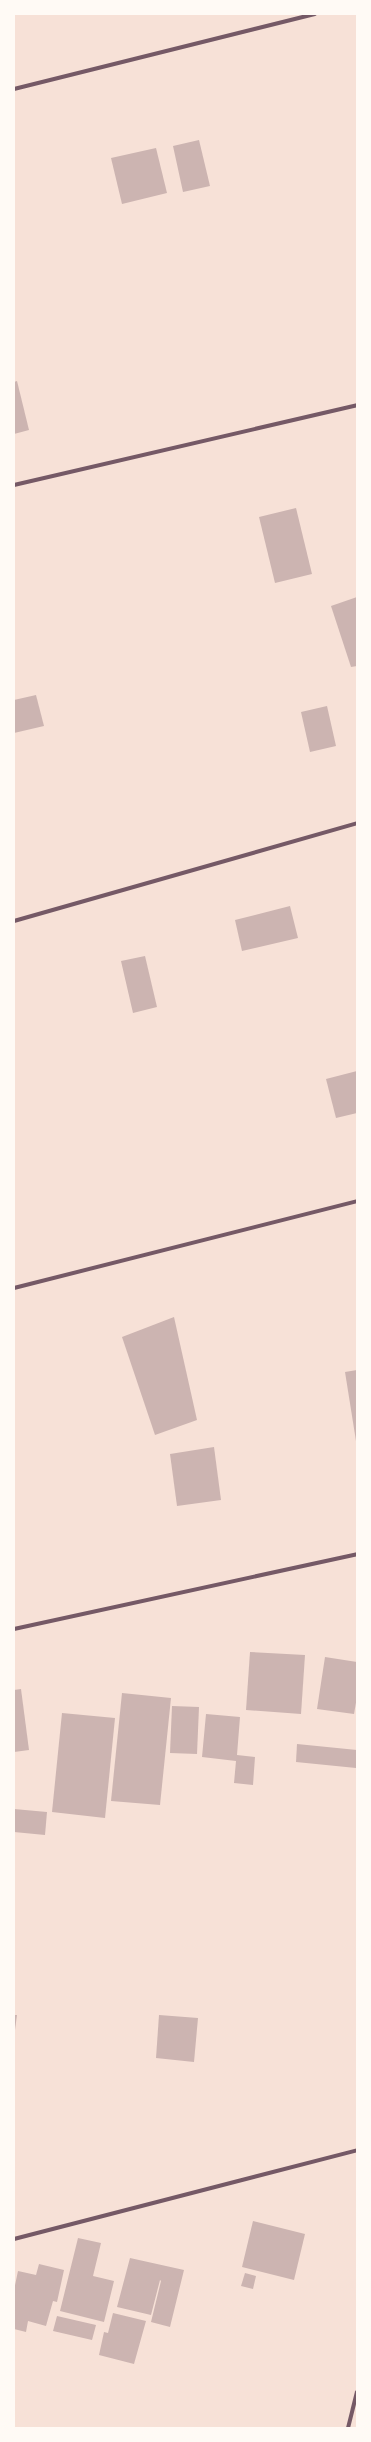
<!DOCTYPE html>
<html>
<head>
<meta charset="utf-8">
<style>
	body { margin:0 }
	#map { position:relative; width:371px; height:2442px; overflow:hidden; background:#f7e1d7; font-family:"Exo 2",sans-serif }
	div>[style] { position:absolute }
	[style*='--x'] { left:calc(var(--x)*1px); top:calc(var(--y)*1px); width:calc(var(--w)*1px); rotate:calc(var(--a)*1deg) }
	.building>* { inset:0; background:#ccb4b1 }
	.minor>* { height:4px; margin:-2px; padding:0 2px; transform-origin:2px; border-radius:2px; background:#755966 }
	span { translate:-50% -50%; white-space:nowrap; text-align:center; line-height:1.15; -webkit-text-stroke:3.5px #fffaf5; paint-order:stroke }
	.frame { position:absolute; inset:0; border:15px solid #fffaf5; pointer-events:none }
</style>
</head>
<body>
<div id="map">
	<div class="building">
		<i style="clip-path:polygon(199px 140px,210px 186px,183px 192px,173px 146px)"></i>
		<i style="clip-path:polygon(156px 148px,167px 193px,122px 204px,111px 158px)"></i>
		<i style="clip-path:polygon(17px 381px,29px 430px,14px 434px,14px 382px)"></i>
		<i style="clip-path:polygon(296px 508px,312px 574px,275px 583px,259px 517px)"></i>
		<i style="clip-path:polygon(357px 597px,357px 666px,351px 667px,331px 606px)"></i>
		<i style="clip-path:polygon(36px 695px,44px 726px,14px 733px,14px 700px)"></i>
		<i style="clip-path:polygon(327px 706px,336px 746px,310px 752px,301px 712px)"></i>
		<i style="clip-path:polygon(290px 906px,298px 938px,242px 951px,235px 920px)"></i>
		<i style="clip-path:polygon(145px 956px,157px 1007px,133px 1013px,121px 961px)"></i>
		<i style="clip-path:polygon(357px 1071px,357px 1113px,336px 1118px,326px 1079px)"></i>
		<i style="clip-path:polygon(174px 1317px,197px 1420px,155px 1435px,122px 1337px)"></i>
		<i style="clip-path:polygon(357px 1370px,357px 1440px,356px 1441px,345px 1372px)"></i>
		<i style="clip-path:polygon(214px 1447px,221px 1500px,177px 1506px,170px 1454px)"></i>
		<i style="clip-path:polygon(250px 1652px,305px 1655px,301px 1714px,246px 1710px)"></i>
		<i style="clip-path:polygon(325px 1657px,357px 1662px,357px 1697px,354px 1714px,317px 1709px)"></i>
		<i style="clip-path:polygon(21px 1689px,29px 1750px,14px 1752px,14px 1690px)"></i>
		<i style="clip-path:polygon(122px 1693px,171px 1698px,160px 1805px,111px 1801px)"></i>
		<i style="clip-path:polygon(172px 1706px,199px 1707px,197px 1754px,170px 1753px)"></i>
		<i style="clip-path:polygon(62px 1713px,115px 1718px,105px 1818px,52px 1812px)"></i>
		<i style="clip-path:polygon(206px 1714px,240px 1717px,237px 1755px,255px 1757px,253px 1785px,234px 1783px,236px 1761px,202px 1757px)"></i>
		<i style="clip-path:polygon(297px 1744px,357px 1750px,356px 1768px,296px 1762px)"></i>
		<i style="clip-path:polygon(14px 1809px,47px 1812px,45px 1835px,14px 1832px)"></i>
		<i style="clip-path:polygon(14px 2015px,17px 2015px,15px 2030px,14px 2030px)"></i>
		<i style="clip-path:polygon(159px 2015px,198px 2018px,194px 2062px,156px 2058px)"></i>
		<i style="clip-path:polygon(253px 2221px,305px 2234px,294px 2280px,242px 2267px)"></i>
		<i style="clip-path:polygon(78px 2238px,101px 2243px,93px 2276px,114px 2281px,104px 2322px,60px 2311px)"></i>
		<i style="clip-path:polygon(130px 2258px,184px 2270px,170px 2327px,151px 2322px,161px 2281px,160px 2280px,151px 2315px,117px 2307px)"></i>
		<i style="clip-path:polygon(39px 2264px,64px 2270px,57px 2302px,53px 2301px,46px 2326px,28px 2321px,26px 2332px,14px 2329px,14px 2290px,18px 2271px,36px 2275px)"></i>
		<i style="clip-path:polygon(245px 2273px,256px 2276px,253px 2289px,241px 2286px)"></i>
		<i style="clip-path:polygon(113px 2313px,146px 2321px,134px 2364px,99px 2355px,104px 2332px,108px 2333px)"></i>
		<i style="clip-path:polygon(57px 2316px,96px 2325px,92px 2340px,53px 2331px)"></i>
	</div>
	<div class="minor">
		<i style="--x:14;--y:89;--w:310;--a:-14"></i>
		<i style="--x:14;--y:485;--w:352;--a:-13.1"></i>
		<i style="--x:14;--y:921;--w:357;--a:-15.9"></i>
		<i style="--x:14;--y:1288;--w:354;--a:-14.2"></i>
		<i style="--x:14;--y:1629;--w:351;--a:-12.3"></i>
		<i style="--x:14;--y:2239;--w:354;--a:-14.5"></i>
		<i style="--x:348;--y:2428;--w:37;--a:-76"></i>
	</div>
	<div class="frame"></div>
</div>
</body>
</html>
